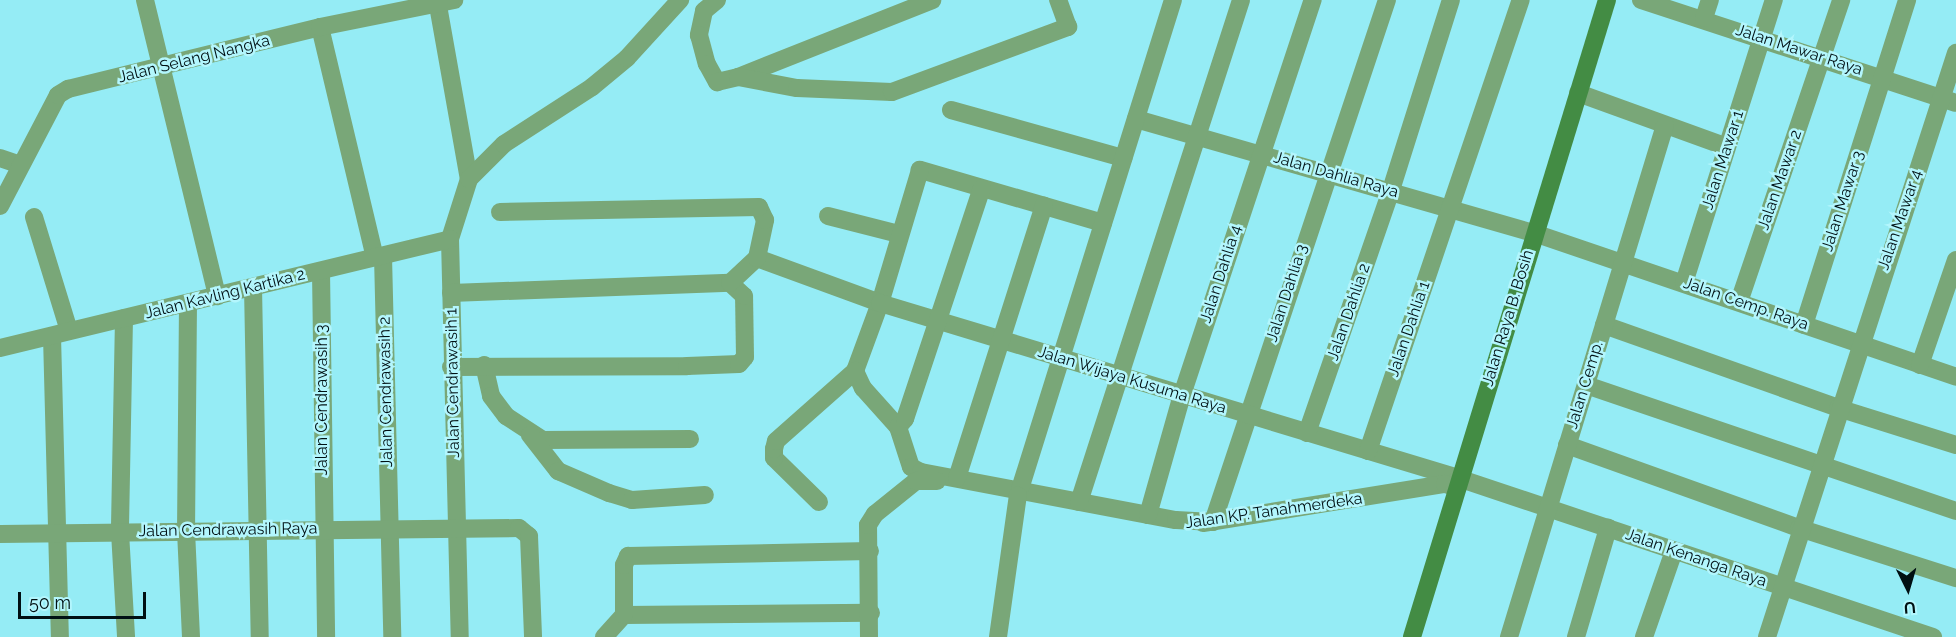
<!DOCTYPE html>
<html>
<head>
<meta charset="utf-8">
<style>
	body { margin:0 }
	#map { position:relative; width:1956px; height:637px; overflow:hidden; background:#95ecf5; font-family:Raleway,sans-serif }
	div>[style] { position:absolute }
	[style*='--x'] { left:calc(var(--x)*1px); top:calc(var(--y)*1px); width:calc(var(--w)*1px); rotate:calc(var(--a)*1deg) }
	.minor>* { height:18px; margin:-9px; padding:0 9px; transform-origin:9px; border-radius:9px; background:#79a778 }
	.secondary>* { height:18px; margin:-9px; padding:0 9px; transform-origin:9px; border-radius:9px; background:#438c44 }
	span { translate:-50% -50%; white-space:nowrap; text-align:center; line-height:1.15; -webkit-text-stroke:5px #b3f6fd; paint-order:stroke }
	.street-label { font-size:16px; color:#001013 }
	.north { position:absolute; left:1878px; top:559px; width:60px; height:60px; -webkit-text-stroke:4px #b3f6fd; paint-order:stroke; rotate:175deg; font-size:16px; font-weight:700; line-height:24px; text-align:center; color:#001013 }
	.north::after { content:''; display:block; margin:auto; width:21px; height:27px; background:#001013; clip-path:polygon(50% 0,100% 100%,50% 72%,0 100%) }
	.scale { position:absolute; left:18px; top:592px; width:128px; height:27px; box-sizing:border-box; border:3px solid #001013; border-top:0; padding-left:8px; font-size:18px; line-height:21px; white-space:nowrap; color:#001013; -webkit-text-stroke:4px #b3f6fd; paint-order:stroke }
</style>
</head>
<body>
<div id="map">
	<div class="minor">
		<i style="--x:145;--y:0;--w:305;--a:76.3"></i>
		<i style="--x:437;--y:0;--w:182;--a:79.9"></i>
		<i style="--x:469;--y:179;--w:63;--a:107.6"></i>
		<i style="--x:450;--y:239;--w:398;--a:88.6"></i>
		<i style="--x:717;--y:0;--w:17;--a:140"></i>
		<i style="--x:704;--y:11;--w:25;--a:102"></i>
		<i style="--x:699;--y:35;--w:30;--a:75"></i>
		<i style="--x:707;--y:64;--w:21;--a:61"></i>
		<i style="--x:717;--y:82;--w:22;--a:-13"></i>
		<i style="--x:738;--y:77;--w:209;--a:-21.6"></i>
		<i style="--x:1641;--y:0;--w:331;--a:18.1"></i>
		<i style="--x:1704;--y:18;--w:19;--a:-72"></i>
		<i style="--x:320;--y:27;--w:236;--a:76.6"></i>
		<i style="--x:738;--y:77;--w:60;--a:10.6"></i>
		<i style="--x:797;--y:88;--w:95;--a:2.4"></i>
		<i style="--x:892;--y:92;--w:188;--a:-20.3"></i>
		<i style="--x:1068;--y:27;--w:29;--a:-110"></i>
		<i style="--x:1578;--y:93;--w:158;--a:19.9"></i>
		<i style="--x:951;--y:110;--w:179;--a:15.6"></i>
		<i style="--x:1136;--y:119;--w:414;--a:16"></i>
		<i style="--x:1534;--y:233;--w:446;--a:18.8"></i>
		<i style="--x:0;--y:158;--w:21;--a:19"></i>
		<i style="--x:469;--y:179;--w:49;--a:-45"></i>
		<i style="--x:504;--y:144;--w:105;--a:-32.9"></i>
		<i style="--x:592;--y:87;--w:45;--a:-39.6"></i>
		<i style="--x:627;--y:58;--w:79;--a:-47.6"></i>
		<i style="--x:0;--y:206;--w:125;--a:-62.4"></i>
		<i style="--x:58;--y:95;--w:12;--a:-31"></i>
		<i style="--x:68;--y:89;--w:260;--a:-13.8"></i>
		<i style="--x:320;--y:27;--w:137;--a:-11.4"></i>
		<i style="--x:828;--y:216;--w:73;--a:14.2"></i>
		<i style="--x:34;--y:217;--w:119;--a:72.9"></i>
		<i style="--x:1103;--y:223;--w:191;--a:-163.8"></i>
		<i style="--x:920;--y:170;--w:139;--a:106.7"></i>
		<i style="--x:880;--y:303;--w:72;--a:110.2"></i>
		<i style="--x:855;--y:371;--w:19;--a:65"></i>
		<i style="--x:863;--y:388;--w:52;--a:48.1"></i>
		<i style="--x:898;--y:427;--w:42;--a:72"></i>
		<i style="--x:911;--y:467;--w:11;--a:27"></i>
		<i style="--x:921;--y:472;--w:259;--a:10.7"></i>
		<i style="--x:1176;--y:520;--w:37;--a:3"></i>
		<i style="--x:1213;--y:522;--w:550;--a:-71.57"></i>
		<i style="--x:383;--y:256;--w:381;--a:88.6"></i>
		<i style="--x:757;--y:258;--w:131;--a:20.1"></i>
		<i style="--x:880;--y:303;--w:604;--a:16.84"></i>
		<i style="--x:1458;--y:478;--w:501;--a:18.51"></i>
		<i style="--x:321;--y:271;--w:366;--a:89.2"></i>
		<i style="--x:1684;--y:283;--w:297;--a:-72.4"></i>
		<i style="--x:253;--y:287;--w:350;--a:88.9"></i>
		<i style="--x:451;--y:293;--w:279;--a:-2.1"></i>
		<i style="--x:1739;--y:302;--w:319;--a:-71.3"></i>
		<i style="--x:188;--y:303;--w:228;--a:90.5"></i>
		<i style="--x:186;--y:531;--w:106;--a:87.3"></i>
		<i style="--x:124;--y:318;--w:214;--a:91.1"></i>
		<i style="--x:120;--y:532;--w:105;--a:86.7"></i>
		<i style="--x:1604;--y:325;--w:248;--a:19.5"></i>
		<i style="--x:1838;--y:408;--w:124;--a:17.4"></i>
		<i style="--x:1804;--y:325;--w:341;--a:-72.4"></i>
		<i style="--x:52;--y:336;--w:301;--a:88.5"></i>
		<i style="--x:0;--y:348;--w:463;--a:-13.6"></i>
		<i style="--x:484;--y:365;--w:32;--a:77"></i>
		<i style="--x:491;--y:396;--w:25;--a:53"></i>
		<i style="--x:506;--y:416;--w:44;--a:33"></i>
		<i style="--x:543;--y:440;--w:147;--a:-0.4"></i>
		<i style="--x:1920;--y:365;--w:111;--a:-71.1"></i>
		<i style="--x:451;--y:367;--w:236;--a:-0.2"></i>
		<i style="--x:687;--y:366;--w:52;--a:-2.2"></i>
		<i style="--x:739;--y:364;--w:9;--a:-49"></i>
		<i style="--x:745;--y:357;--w:61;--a:-90.9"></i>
		<i style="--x:744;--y:296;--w:19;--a:-137"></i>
		<i style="--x:730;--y:283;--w:37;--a:-43"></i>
		<i style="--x:757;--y:258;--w:39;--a:-78"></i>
		<i style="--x:765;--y:220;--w:14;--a:-115"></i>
		<i style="--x:759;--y:207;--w:259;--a:178.9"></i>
		<i style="--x:1586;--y:385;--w:391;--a:18.8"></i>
		<i style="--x:898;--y:427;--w:11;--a:-49"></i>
		<i style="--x:905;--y:419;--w:243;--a:-71.6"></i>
		<i style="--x:1307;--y:433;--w:257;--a:-70.9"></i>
		<i style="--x:1391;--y:190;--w:199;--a:-72.5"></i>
		<i style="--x:530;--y:435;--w:46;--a:52.1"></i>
		<i style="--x:558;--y:471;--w:56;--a:23.3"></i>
		<i style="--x:609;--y:493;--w:24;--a:17"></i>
		<i style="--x:632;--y:500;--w:73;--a:-3.9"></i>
		<i style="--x:1567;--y:445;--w:246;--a:19.7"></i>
		<i style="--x:1799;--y:528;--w:165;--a:17.7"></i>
		<i style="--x:1368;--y:451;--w:476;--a:-71.3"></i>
		<i style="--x:957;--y:478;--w:286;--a:-72.3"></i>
		<i style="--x:1020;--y:489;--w:512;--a:-72.63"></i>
		<i style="--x:819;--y:502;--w:63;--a:-135.6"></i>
		<i style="--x:774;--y:458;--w:9;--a:-90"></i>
		<i style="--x:774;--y:449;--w:8;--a:-76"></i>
		<i style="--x:776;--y:441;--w:106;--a:-41.5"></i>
		<i style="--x:1079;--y:502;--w:527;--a:-72.11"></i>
		<i style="--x:1148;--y:515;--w:125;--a:-74.2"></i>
		<i style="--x:1182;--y:395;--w:416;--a:-71.7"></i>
		<i style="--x:1203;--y:523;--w:245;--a:-9.2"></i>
		<i style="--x:1445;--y:484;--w:10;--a:17"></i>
		<i style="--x:0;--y:534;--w:519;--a:-0.66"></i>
		<i style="--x:519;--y:528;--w:13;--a:39"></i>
		<i style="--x:529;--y:536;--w:101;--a:87.7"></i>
		<i style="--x:624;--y:615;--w:247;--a:-0.5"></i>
		<i style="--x:604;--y:637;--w:30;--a:-48"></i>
		<i style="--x:624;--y:615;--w:50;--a:-90"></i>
		<i style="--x:624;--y:565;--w:10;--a:-66"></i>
		<i style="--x:628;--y:556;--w:242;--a:-1.2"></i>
		<i style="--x:869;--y:637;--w:112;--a:-90.5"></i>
		<i style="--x:868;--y:525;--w:13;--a:-58"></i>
		<i style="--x:875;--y:514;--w:53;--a:-38.8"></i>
		<i style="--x:916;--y:481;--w:21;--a:0"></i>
		<i style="--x:998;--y:637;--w:143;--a:-82"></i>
		<i style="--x:1509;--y:637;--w:535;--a:-73.05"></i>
		<i style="--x:1576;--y:637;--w:114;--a:-73.6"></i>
		<i style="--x:1644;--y:637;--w:91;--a:-70.8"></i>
		<i style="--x:1767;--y:637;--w:614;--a:-72.07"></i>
	</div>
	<div class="secondary">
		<i style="--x:1412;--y:637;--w:666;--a:-72.98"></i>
	</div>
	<div class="street-label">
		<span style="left:1799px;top:50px;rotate:18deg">Jalan Mawar Raya</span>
		<span style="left:194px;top:59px;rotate:-14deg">Jalan Selang Nangka</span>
		<span style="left:1723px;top:160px;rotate:-72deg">Jalan Mawar 1</span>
		<span style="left:1336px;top:175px;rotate:16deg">Jalan Dahlia Raya</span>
		<span style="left:1780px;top:180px;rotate:-71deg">Jalan Mawar 2</span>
		<span style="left:1843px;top:201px;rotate:-72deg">Jalan Mawar 3</span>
		<span style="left:1900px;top:220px;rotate:-71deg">Jalan Mawar 4</span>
		<span style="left:1221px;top:274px;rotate:-72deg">Jalan Dahlia 4</span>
		<span style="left:1287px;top:293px;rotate:-72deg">Jalan Dahlia 3</span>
		<span style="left:225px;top:294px;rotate:-14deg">Jalan Kavling Kartika 2</span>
		<span style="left:1746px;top:304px;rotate:19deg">Jalan Cemp. Raya</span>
		<span style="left:1349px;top:312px;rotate:-71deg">Jalan Dahlia 2</span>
		<span style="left:1508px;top:318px;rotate:-73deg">Jalan Raya B. Bosih</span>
		<span style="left:1409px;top:329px;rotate:-71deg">Jalan Dahlia 1</span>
		<span style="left:1132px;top:380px;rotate:17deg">Jalan Wijaya Kusuma Raya</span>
		<span style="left:453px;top:383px;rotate:-91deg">Jalan Cendrawasih 1</span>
		<span style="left:1585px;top:385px;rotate:-73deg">Jalan Cemp.</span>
		<span style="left:386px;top:392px;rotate:-91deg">Jalan Cendrawasih 2</span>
		<span style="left:322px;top:400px;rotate:-90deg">Jalan Cendrawasih 3</span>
		<span style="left:1274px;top:511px;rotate:-8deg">Jalan KP. Tanahmerdeka</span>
		<span style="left:228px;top:530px;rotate:-1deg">Jalan Cendrawasih Raya</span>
		<span style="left:1696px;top:558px;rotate:19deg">Jalan Kenanga Raya</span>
	</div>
	<div class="north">U</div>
	<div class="scale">50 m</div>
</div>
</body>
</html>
